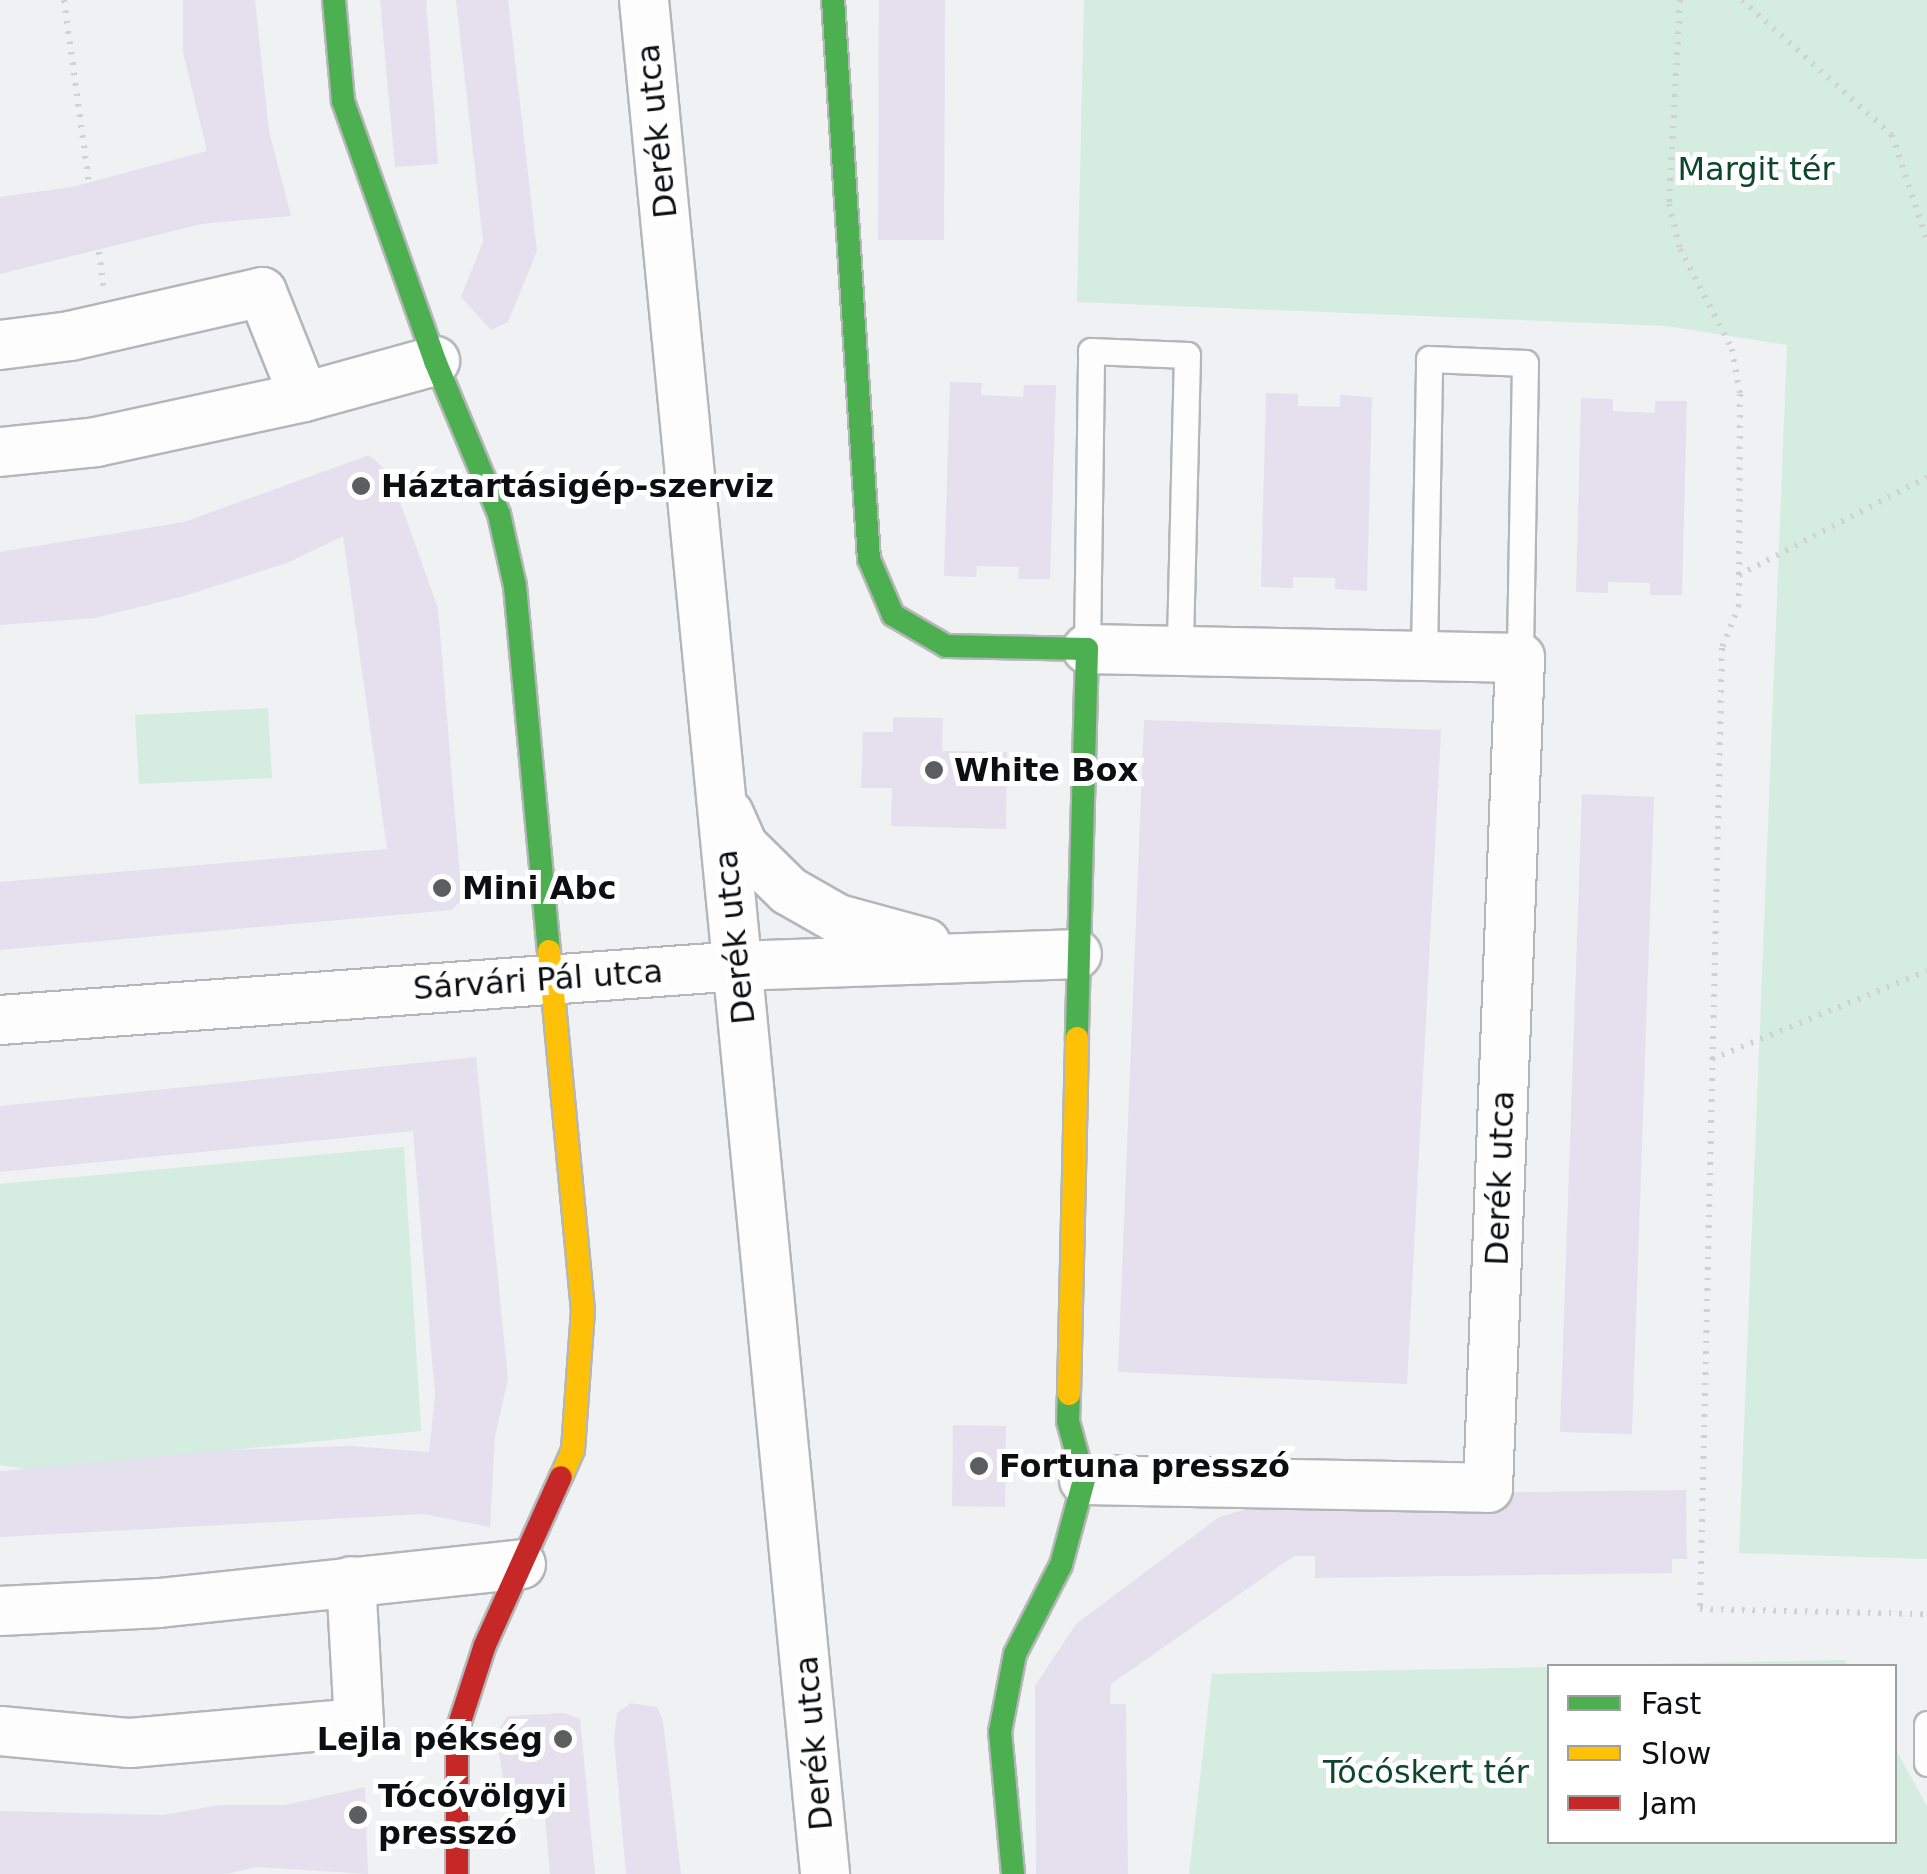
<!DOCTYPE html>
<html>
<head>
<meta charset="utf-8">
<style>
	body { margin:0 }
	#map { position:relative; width:1927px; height:1874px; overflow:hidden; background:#eff1f3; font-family:"DejaVu Sans",sans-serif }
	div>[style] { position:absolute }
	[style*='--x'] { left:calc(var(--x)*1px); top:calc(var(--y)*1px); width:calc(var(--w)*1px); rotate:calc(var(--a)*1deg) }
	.green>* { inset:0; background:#d5ede0 }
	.building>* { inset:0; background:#e5e0ed }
	.path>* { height:6px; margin-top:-3px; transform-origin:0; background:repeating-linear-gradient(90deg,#d1d1d2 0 2.5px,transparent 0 10.5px) }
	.roads { filter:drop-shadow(2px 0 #b4b6b8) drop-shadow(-2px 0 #b4b6b8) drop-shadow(0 2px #b4b6b8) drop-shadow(0 -2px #b4b6b8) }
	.lane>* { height:25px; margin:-12.5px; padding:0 12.5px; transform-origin:12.5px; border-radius:12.5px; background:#fdfdfd }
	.street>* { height:48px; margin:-24px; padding:0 24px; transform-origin:24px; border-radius:24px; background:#fdfdfd }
	.fast>* { height:22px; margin:-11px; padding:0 11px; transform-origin:11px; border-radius:11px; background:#4caf50 }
	.slow>* { height:22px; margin:-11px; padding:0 11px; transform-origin:11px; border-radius:11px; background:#ffc107 }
	.jam>* { height:22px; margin:-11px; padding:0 11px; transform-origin:11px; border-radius:11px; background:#c62828 }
	.dots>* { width:28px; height:28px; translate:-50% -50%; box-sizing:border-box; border:5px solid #fff; border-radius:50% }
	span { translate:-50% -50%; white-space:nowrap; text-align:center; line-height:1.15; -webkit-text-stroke:10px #fff; paint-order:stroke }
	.street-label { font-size:32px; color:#0d0e10 }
	.park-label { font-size:32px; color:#0d452d }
	.poi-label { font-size:32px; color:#0d0e10; font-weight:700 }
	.left { translate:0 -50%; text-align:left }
	.right { translate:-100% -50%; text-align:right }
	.legend { position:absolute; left:1547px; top:1664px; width:350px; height:180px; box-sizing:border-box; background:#fff; border:2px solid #9e9f9f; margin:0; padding:12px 18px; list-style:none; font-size:30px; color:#0d0e10 }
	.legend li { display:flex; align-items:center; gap:20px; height:50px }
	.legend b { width:50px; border:2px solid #9e9f9f }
</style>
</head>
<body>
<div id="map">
	<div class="green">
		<i style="clip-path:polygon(1084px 0,1927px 0,1927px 1559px,1739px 1553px,1787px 345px,1666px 326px,1077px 302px)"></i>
		<i style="clip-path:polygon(268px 708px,272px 778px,139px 784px,135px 715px)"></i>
		<i style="clip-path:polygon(404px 1147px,421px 1431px,31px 1470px,0 1465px,0 1184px)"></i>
		<i style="clip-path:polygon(1845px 1660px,1849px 1666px,1551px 1666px)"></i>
		<i style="clip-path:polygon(1550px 1667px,1550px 1842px,1894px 1842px,1895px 1748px,1927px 1806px,1927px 1874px,1189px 1874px,1212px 1674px)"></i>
	</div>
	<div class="building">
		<i style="clip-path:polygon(183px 0,255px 0,269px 131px,291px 216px,201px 224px,0 274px,0 197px,72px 187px,207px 151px,183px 52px)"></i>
		<i style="clip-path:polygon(380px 0,426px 0,438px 164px,395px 167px)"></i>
		<i style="clip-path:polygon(456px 0,508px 0,537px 251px,508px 322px,491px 330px,461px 297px,483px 242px)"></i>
		<i style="clip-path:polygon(879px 0,945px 0,944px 240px,878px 240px)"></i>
		<i style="clip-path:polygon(950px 382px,982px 383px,981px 395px,1023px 397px,1024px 385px,1056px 385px,1050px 579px,1018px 579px,1019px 567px,977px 566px,976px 577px,944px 576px)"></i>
		<i style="clip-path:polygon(1266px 393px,1298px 394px,1298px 406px,1340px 407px,1340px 395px,1372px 397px,1367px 591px,1335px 589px,1335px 578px,1293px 577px,1293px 588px,1261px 587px)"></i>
		<i style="clip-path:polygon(1581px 398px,1613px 399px,1613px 411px,1655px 413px,1655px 401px,1687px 401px,1682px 595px,1650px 595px,1650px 583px,1608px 582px,1608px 593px,1576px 592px)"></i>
		<i style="clip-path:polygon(369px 455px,390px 474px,438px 608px,462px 899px,452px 910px,0 950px,0 882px,387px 849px,343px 536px,287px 563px,184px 596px,95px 618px,0 625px,0 552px,184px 522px)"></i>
		<i style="clip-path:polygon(893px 717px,943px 718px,942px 751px,1007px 752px,1006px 829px,891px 826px,892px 788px,861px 788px,863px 732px,893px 732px)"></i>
		<i style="clip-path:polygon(1144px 720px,1441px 730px,1407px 1384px,1118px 1372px)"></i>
		<i style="clip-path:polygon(1582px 794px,1654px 797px,1632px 1434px,1560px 1432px)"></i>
		<i style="clip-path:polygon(476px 1057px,508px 1379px,495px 1437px,490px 1527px,423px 1514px,0 1537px,0 1471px,226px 1450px,351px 1446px,429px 1452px,435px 1396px,413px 1131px,0 1172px,0 1106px)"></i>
		<i style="clip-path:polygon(953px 1425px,1006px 1426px,1005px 1507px,952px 1506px)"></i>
		<i style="clip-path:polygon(1686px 1490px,1687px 1559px,1672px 1559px,1672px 1573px,1315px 1578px,1315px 1556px,1294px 1556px,1111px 1684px,1110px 1704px,1126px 1704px,1128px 1874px,1036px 1874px,1035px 1686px,1076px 1624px,1219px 1517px,1294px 1495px)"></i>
		<i style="clip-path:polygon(631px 1703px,657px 1707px,663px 1721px,681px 1874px,626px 1874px,614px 1739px,617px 1713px)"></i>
		<i style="clip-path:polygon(565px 1713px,580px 1719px,595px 1874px,550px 1874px,543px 1790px,522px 1791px,503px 1778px,496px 1733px,508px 1716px)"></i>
		<i style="clip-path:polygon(365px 1787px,368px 1874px,257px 1867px,226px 1874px,0 1874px,0 1811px,164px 1815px,219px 1805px,285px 1805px)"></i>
	</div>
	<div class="path">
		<i style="--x:64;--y:0;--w:185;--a:82.2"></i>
		<i style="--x:1680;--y:0;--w:204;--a:93.1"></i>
		<i style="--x:1669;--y:204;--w:46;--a:76.3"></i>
		<i style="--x:1680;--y:249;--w:113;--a:62.5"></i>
		<i style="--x:1732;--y:349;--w:46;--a:79.9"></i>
		<i style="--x:1740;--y:394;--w:211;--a:90.3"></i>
		<i style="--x:1739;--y:605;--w:46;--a:111.6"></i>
		<i style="--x:1722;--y:648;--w:961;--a:91.31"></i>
		<i style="--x:1700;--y:1609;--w:227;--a:1.3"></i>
		<i style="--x:1742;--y:0;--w:202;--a:42"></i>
		<i style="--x:1892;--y:135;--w:112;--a:71.7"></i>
		<i style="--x:99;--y:252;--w:34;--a:83"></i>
		<i style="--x:1739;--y:575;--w:212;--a:-27.5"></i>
		<i style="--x:1712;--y:1059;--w:232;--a:-22.3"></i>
	</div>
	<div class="roads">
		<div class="lane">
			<i style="--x:1087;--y:649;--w:298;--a:-89.2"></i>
			<i style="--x:1091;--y:351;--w:96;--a:2.4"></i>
			<i style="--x:1187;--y:355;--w:294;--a:91.4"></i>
			<i style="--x:1424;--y:655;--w:296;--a:-89"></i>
			<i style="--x:1429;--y:359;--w:96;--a:2.4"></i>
			<i style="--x:1525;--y:363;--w:295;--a:91"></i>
			<i style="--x:1927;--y:1724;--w:39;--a:90"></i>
		</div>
		<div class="street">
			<i style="--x:644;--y:0;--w:1883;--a:84.48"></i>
			<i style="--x:0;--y:345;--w:71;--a:-7.3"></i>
			<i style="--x:70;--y:336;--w:197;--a:-12.9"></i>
			<i style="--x:262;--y:292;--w:113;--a:68.2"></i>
			<i style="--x:0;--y:452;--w:97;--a:-5.9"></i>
			<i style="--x:96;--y:442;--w:213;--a:-12.2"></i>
			<i style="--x:304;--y:397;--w:136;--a:-15.4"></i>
			<i style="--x:729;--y:814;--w:36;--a:66"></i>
			<i style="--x:744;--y:847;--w:63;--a:44.4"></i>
			<i style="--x:789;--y:891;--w:56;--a:29.7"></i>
			<i style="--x:838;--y:919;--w:91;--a:15.3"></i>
			<i style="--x:0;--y:1020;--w:740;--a:-4.18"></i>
			<i style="--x:738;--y:966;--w:339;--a:-2"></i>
			<i style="--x:1084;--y:1480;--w:404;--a:1.1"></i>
			<i style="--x:1488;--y:1488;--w:831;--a:-87.79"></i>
			<i style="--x:1520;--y:658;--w:433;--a:-178.8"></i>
			<i style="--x:0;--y:1611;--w:159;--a:-2.9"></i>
			<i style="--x:159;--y:1603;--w:364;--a:-6.1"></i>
			<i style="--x:0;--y:1731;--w:131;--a:5.3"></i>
			<i style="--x:130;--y:1743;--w:230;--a:-5"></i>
			<i style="--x:359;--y:1723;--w:142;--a:-93.2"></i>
		</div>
		<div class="fast">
			<i style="--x:334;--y:0;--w:101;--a:84.9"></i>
			<i style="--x:343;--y:101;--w:276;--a:70.5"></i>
			<i style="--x:435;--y:361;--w:166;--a:67.3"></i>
			<i style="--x:499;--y:514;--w:74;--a:77.5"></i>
			<i style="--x:515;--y:586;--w:367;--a:84.7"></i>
			<i style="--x:833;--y:0;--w:560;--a:86.32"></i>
			<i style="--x:869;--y:559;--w:61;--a:66.8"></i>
			<i style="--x:893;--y:615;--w:61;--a:30.3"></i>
			<i style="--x:946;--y:646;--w:141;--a:1.2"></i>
			<i style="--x:1087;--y:649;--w:389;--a:91.5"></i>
			<i style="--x:1013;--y:1874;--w:143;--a:-95.2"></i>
			<i style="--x:1000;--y:1732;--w:79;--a:-79.1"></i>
			<i style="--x:1015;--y:1654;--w:100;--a:-62.7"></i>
			<i style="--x:1061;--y:1565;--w:88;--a:-74.9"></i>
			<i style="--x:1084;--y:1480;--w:61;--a:-105.2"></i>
			<i style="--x:1068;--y:1421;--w:27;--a:-88"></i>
		</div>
		<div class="slow">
			<i style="--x:549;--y:951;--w:361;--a:84.6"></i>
			<i style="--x:583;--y:1310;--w:140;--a:94.1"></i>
			<i style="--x:573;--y:1450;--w:30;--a:114"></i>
			<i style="--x:1069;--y:1394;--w:356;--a:-88.7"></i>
		</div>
		<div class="jam">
			<i style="--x:457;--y:1874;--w:143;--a:-90"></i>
			<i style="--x:457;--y:1731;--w:90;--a:-72"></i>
			<i style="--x:485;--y:1645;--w:184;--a:-65.7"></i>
		</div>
	</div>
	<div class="dots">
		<i style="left:361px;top:486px;background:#5c5d5f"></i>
		<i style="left:934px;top:770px;background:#5c5d5f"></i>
		<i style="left:442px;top:888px;background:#5c5d5f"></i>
		<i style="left:979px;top:1466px;background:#5c5d5f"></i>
		<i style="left:563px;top:1739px;background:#5c5d5f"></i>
		<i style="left:358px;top:1815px;background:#5c5d5f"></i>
	</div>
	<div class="street-label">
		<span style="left:657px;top:131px;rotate:-96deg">Derék utca</span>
		<span style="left:735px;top:937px;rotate:-96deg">Derék utca</span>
		<span style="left:538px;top:980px;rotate:-4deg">Sárvári Pál utca</span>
		<span style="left:1500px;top:1178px;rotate:-88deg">Derék utca</span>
		<span style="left:814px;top:1743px;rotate:-95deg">Derék utca</span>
	</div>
	<div class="park-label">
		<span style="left:1756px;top:169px">Margit tér</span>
		<span style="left:1426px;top:1772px">Tócóskert tér</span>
	</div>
	<div class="poi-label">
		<span class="left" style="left:381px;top:486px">Háztartásigép-szerviz</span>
		<span class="left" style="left:954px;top:770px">White Box</span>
		<span class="left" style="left:462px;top:888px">Mini Abc</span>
		<span class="left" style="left:999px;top:1466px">Fortuna presszó</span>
		<span class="right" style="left:543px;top:1739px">Lejla pékség</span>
		<span class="left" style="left:378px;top:1815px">Tócóvölgyi<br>presszó</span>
	</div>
	<ul class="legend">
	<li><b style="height:12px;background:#4caf50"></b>Fast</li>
	<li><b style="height:12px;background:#ffc107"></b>Slow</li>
	<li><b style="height:12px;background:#c62828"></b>Jam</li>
	</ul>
</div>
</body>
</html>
